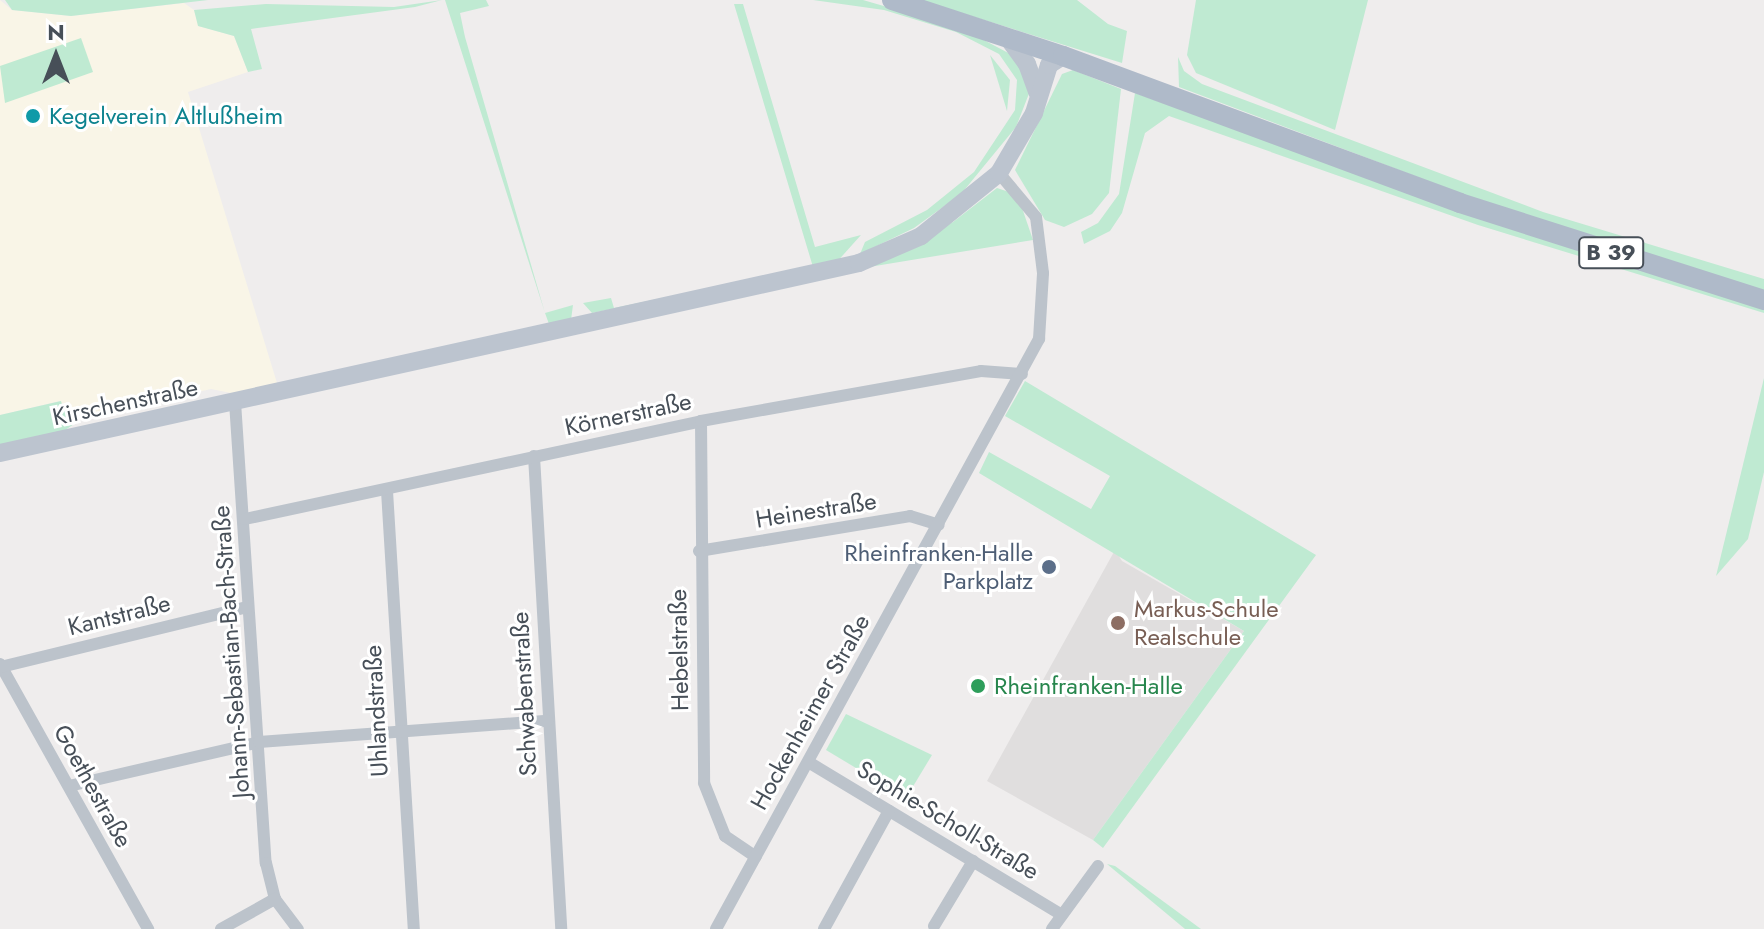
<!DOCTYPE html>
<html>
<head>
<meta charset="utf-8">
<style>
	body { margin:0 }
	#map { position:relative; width:1764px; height:929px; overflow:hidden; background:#efeded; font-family:Jost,sans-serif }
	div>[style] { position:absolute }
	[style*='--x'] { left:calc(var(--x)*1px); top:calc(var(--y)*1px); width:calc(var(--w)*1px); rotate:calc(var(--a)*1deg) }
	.commercial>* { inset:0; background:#f9f5e7 }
	.education>* { inset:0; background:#e0dede }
	.green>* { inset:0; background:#bfead2 }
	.street>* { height:12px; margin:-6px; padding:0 6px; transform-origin:6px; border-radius:6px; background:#bcc3cb }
	.secondary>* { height:18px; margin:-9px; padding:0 9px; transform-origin:9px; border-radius:9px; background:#bcc4cf }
	.primary>* { height:20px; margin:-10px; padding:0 10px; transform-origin:10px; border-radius:10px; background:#afbac9 }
	.dots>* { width:22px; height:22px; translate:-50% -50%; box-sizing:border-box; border:4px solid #fff; border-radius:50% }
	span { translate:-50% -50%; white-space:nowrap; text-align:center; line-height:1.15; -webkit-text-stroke:6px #fff; paint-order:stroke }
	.shield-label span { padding:2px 6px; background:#fff; border:2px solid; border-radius:6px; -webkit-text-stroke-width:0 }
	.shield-label { font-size:22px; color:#474f58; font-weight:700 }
	.culture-label { font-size:24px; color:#0d838f }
	.left { translate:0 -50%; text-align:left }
	.street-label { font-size:24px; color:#474f58 }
	.service-label { font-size:24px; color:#4e5e75 }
	.right { translate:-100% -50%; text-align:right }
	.education-label { font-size:24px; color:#785e54 }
	.leisure-label { font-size:24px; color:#27864d }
	.north { position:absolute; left:16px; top:16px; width:80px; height:80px; -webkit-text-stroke:6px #fff; paint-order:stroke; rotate:0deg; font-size:22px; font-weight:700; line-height:32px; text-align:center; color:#474f58 }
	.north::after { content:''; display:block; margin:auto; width:28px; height:36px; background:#474f58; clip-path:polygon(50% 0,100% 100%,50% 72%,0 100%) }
</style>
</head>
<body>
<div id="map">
	<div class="commercial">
		<i style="clip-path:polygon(0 0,12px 10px,71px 16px,184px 3px,194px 10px,199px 26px,234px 36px,248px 72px,188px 92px,277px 383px,236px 394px,211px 389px,81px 419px,80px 414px,64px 411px,60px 401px,0 415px)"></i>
	</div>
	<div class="education">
		<i style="clip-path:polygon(1115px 550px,1122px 561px,1244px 631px,1093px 840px,987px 781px)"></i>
	</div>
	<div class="green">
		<i style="clip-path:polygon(5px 0,208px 0,71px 16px,12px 10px)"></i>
		<i style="clip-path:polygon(442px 0,415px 7px,251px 29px,262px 69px,248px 72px,234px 36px,198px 26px,194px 10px,266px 4px,394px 7px)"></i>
		<i style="clip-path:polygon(445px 0,486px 0,489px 6px,460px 13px,465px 37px,545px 313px,573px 305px,571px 320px,549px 324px,545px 313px)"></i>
		<i style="clip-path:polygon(813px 0,863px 0,963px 29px,1014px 56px,1030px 91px,1016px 127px,961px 194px,914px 228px,860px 254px,865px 242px,927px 210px,974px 172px,1015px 110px,1017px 80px,999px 54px,956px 32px,884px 10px)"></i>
		<i style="clip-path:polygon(920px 0,1077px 0,1108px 24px,1127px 31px,1122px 63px)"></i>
		<i style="clip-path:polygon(1196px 0,1368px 0,1335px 130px,1196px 73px,1187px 55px)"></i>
		<i style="clip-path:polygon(734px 4px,743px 4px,815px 247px,861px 235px,835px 264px,592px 313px,583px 303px,611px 298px,614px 308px,813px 267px)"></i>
		<i style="clip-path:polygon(81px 38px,93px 72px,5px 103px,0 66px)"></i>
		<i style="clip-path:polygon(990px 55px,1010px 80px,1007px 111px)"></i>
		<i style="clip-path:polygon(1178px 57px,1184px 71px,1202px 84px,1543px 212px,1764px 279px,1764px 292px,1555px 229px,1179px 87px)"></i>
		<i style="clip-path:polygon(1073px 70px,1121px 89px,1109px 193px,1092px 214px,1064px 227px,1045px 220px,1015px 170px,1062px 74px)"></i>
		<i style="clip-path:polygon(1135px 93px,1360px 173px,1764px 304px,1764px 313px,1478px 225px,1169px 116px,1145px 133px,1122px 213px,1110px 231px,1084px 244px,1081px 232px,1098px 223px,1119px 194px)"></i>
		<i style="clip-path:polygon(997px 188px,1012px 193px,1021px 205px,1033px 240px,869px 267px,953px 222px)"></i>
		<i style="clip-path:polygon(1764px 378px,1764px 472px,1748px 539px,1716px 576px)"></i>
		<i style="clip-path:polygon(1025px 381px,1316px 555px,1103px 848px,1093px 840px,1244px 631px,979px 473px,989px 452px,1091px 509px,1110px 476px,1005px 416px)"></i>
		<i style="clip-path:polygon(61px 401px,64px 411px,80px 414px,81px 419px,61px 433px,0 447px,0 415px)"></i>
		<i style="clip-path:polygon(846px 714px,932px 755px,906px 798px,826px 750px)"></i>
		<i style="clip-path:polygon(1107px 864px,1115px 866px,1201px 929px,1185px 929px)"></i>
	</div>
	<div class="street">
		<i style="--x:235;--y:402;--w:462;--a:86.2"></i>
		<i style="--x:266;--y:863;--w:37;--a:76"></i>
		<i style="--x:275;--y:899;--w:38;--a:53"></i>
		<i style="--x:701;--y:421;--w:362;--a:89.5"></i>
		<i style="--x:704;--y:783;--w:57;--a:68.4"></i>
		<i style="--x:725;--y:836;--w:37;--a:34"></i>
		<i style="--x:534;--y:456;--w:474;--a:86.7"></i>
		<i style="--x:387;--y:491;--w:439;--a:86.5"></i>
		<i style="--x:245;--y:519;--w:466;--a:-12.1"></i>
		<i style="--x:701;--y:421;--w:284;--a:-10.1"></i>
		<i style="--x:981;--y:371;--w:41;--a:4.2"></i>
		<i style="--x:699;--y:551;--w:214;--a:-9.4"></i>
		<i style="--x:910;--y:516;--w:30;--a:17"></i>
		<i style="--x:0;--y:664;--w:304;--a:60.8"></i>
		<i style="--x:1;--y:667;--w:254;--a:-13.7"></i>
		<i style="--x:810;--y:763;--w:294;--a:31.1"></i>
		<i style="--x:69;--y:786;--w:195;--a:-13"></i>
		<i style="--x:259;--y:742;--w:289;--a:-4.2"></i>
		<i style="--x:934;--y:926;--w:76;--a:-59"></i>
		<i style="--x:221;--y:929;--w:62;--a:-29.1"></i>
		<i style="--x:716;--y:929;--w:673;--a:-61.3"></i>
		<i style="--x:1039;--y:339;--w:66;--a:-86.5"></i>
		<i style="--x:1043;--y:273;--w:56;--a:-97.1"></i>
		<i style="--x:1036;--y:217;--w:57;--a:-130.1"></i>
		<i style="--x:824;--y:929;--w:135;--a:-61.2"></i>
		<i style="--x:1052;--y:929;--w:78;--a:-53.9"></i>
	</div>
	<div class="secondary">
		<i style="--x:1008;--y:38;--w:32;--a:54"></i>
		<i style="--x:1027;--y:64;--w:30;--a:70"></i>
		<i style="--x:0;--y:453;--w:880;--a:-12.47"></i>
		<i style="--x:859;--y:263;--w:68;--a:-23.5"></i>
		<i style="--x:921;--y:236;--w:100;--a:-38.9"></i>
		<i style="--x:999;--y:173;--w:69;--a:-59.7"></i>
		<i style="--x:1034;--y:113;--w:50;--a:-72.6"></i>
		<i style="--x:1049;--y:65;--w:17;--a:-33"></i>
	</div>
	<div class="primary">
		<i style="--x:892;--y:0;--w:180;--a:18.1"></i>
		<i style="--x:1063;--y:56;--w:423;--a:20.3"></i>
		<i style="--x:1460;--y:203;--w:319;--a:17.7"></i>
	</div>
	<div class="dots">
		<i style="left:33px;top:116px;background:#0f9aa8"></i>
		<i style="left:1049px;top:567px;background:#5c6f8a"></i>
		<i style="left:1118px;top:623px;background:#8d6e63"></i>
		<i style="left:978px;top:686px;background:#2e9e5b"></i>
	</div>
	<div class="shield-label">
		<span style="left:1611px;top:253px">B 39</span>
	</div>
	<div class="culture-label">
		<span class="left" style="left:49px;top:116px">Kegelverein Altlußheim</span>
	</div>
	<div class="street-label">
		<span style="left:125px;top:402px;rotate:-12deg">Kirschenstraße</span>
		<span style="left:628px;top:414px;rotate:-12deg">Körnerstraße</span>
		<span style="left:816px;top:510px;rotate:-9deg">Heinestraße</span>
		<span style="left:119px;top:615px;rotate:-14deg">Kantstraße</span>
		<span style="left:679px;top:650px;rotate:-91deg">Hebelstraße</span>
		<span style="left:231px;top:652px;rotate:-94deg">Johann-Sebastian-Bach-Straße</span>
		<span style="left:524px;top:694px;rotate:-93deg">Schwabenstraße</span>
		<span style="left:376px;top:711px;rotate:-93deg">Uhlandstraße</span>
		<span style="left:810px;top:712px;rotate:-61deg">Hockenheimer Straße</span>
		<span style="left:93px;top:786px;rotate:61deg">Goethestraße</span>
		<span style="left:948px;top:820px;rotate:31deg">Sophie-Scholl-Straße</span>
	</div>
	<div class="service-label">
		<span class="right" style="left:1033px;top:567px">Rheinfranken-Halle<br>Parkplatz</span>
	</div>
	<div class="education-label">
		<span class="left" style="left:1134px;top:623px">Markus-Schule<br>Realschule</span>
	</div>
	<div class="leisure-label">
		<span class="left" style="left:994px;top:686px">Rheinfranken-Halle</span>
	</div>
	<div class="north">N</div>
</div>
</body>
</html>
